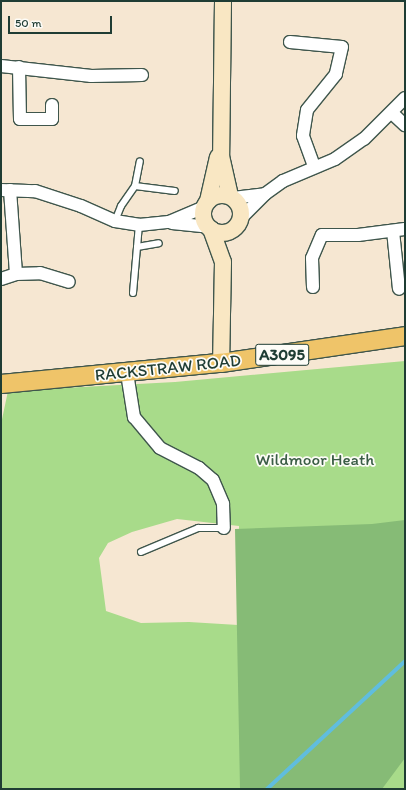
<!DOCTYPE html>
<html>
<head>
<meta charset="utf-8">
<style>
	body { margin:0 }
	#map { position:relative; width:406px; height:790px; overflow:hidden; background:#f6e7d2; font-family:Itim,sans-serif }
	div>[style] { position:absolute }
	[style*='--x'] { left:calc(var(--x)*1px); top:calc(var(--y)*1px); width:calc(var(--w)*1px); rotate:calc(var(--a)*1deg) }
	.green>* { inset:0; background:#a8db8a }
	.forest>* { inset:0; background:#86bb76 }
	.stream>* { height:4px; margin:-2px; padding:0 2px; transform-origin:2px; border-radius:2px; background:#60bdde }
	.roads { filter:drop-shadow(1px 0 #3f564c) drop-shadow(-1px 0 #3f564c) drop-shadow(0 1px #3f564c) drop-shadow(0 -1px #3f564c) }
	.lane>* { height:6px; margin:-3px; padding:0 3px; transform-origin:3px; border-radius:3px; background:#fff }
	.street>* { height:12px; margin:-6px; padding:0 6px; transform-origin:6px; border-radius:6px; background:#fff }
	.secondary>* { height:16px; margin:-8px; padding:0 8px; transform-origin:8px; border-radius:8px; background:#f9e7c3 }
	.secondary>.ring { margin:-8px; padding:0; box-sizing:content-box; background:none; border:16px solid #f9e7c3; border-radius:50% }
	.primary>* { height:18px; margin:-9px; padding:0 9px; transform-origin:9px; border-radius:9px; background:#efc469 }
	span { translate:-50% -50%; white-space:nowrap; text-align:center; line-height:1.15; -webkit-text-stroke:3.5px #fdfcf7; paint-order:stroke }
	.shield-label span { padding:1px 3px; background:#fdfcf7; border:1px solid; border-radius:3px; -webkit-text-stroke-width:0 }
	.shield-label { font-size:16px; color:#1f3d34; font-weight:700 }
	.street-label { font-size:17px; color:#1f3d34 }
	.park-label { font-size:17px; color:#3a5d45 }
	.frame { position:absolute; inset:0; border:2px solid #1f3d34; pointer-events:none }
	.scale { position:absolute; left:8px; top:16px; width:104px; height:18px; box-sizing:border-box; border:2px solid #1f3d34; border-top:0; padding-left:5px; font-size:12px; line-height:14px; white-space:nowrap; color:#1f3d34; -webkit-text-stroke:3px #fdfcf7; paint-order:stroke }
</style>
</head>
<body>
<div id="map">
	<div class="green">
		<i style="clip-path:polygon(evenodd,405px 361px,405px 789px,1px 789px,1px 424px,8px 391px,175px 382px,405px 361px,177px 519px,239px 526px,238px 625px,189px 622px,141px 623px,106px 611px,99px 558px,108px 543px,132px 532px,177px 519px)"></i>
	</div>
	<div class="forest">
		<i style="clip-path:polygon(405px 520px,405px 758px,382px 789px,240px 789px,235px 529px,372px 524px)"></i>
	</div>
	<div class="stream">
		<i style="--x:267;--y:789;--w:188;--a:-42.8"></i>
	</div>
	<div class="roads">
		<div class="lane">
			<i style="--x:135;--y:186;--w:40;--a:7.1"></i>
			<i style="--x:115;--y:221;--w:16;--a:-68"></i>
			<i style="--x:121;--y:206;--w:24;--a:-55"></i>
			<i style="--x:135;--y:186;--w:25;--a:-79"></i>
			<i style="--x:137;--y:247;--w:22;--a:-10"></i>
			<i style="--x:133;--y:293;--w:68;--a:-85"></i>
			<i style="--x:141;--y:552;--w:62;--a:-22.8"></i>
			<i style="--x:198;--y:528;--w:26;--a:0"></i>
		</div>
		<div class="street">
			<i style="--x:290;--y:42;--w:52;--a:5.5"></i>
			<i style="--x:342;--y:47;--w:28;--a:103"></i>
			<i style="--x:336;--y:74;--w:46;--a:128.9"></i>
			<i style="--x:307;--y:110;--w:26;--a:99"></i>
			<i style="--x:303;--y:136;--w:32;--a:70"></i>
			<i style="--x:1;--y:66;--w:91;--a:6.3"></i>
			<i style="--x:91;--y:76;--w:51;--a:-1.1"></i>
			<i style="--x:19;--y:67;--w:52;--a:88.9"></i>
			<i style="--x:20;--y:119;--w:32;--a:0"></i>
			<i style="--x:52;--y:119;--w:14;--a:-90"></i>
			<i style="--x:392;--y:113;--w:18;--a:43"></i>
			<i style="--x:1;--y:190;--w:34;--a:2"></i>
			<i style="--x:35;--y:191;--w:48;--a:18.1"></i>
			<i style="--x:81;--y:206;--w:37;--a:24"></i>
			<i style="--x:115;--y:221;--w:24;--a:9"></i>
			<i style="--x:139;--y:225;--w:30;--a:-6"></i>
			<i style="--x:169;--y:222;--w:39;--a:-23"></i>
			<i style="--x:10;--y:190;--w:84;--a:85.9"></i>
			<i style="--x:233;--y:198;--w:32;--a:-7"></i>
			<i style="--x:240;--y:219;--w:35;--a:-45"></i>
			<i style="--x:265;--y:194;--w:22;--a:-36"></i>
			<i style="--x:283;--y:181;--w:56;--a:-22.9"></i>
			<i style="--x:335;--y:159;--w:35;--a:-35"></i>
			<i style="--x:364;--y:139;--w:58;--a:-45"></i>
			<i style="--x:172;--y:223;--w:37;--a:6"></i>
			<i style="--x:393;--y:231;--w:58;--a:84.1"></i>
			<i style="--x:1;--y:279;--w:16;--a:-18"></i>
			<i style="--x:16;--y:274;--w:24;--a:-2"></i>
			<i style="--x:40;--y:273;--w:30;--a:17"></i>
			<i style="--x:313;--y:287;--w:29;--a:-92"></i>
			<i style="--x:312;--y:258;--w:25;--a:-67"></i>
			<i style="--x:322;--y:235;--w:36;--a:0"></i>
			<i style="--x:358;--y:235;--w:47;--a:-7.3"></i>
			<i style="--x:127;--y:373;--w:45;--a:81"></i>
			<i style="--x:134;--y:417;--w:40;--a:50"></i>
			<i style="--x:160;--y:448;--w:44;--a:27.1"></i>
			<i style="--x:199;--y:468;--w:18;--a:41"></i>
			<i style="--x:213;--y:480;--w:26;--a:67"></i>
			<i style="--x:223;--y:504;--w:24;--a:88"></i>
		</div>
		<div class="secondary">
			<i style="--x:223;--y:1;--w:155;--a:90.7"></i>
			<i style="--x:221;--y:156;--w:41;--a:77.3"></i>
			<i class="ring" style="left:203px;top:195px;width:22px;height:22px"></i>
			<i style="--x:208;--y:201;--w:45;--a:-77.2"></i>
			<i style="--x:211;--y:229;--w:35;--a:70"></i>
			<i style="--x:223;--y:262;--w:101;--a:91.1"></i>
		</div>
		<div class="primary">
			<i style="--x:1;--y:384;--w:221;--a:-5.5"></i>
			<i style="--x:221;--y:363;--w:186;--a:-8.3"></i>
		</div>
	</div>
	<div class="shield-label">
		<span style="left:282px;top:355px">A3095</span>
	</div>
	<div class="street-label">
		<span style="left:168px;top:368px;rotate:-6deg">RACKSTRAW ROAD</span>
	</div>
	<div class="park-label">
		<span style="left:315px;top:460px">Wildmoor Heath</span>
	</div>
	<div class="frame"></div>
	<div class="scale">50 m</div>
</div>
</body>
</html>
